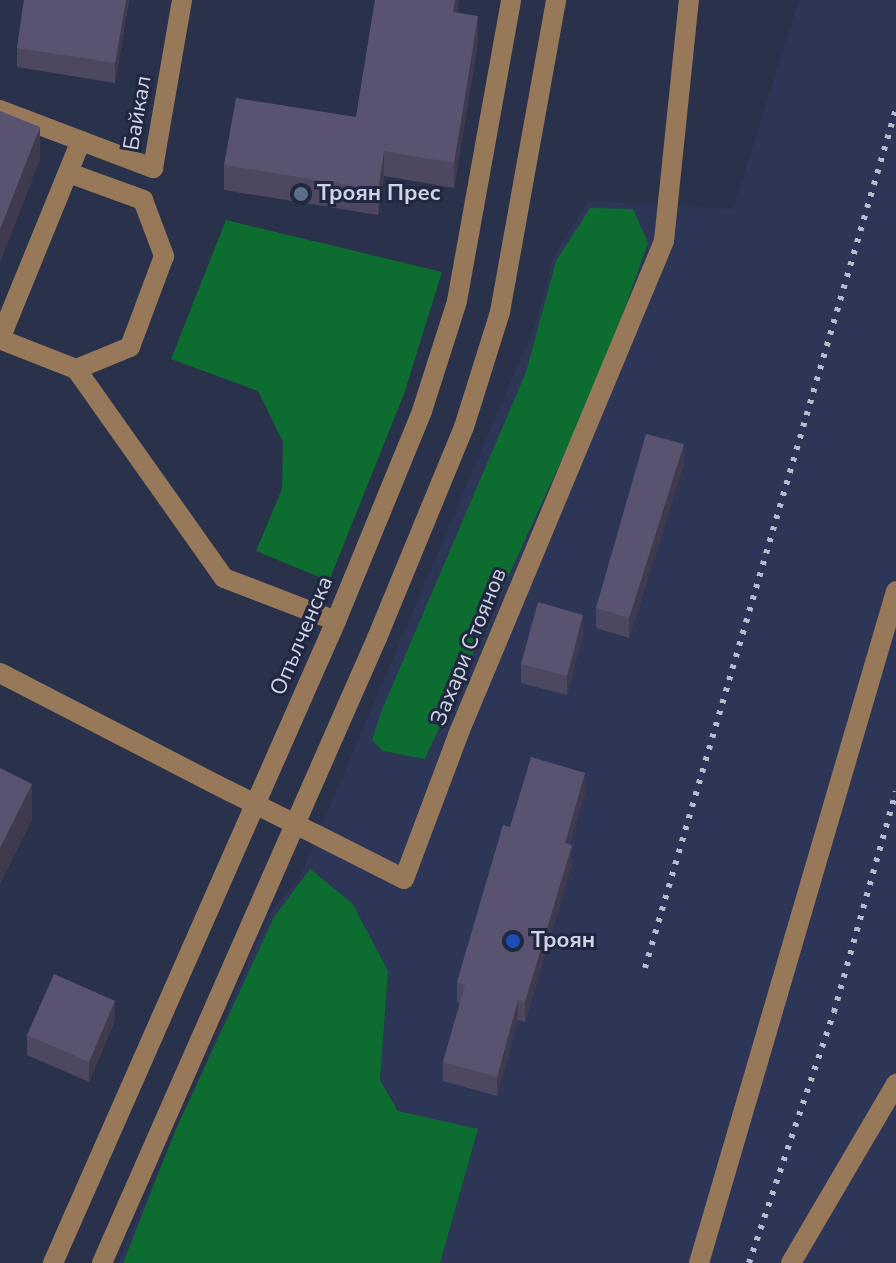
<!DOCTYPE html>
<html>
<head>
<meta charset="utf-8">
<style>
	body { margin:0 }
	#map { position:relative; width:896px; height:1263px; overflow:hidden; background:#2a314b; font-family:"Nunito Sans",sans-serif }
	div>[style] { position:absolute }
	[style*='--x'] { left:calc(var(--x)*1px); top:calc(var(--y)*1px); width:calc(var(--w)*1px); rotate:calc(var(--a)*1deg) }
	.built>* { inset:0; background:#2e3657 }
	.green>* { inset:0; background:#0d6c2f }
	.minor>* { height:20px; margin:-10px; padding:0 10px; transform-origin:10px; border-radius:10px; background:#97795a }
	.rail>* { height:6px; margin-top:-3px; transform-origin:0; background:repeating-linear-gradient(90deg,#b6bbce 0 4px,transparent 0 12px) }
	.minor-bridge>* { height:20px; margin:-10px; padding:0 10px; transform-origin:10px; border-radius:10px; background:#97795a }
	.wall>* { inset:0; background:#4d4760 }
	.shaded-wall>* { inset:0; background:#3f3a4e }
	.building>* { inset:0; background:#5a5370 }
	.dots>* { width:22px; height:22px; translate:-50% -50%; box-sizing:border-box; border:4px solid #212740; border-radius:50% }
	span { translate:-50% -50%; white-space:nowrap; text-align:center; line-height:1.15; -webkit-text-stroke:6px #212740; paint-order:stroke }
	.street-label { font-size:22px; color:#cfd4e5 }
	.poi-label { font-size:22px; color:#cfd4e5; font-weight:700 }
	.left { translate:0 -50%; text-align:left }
</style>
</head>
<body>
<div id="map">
	<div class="built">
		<i style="clip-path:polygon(evenodd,799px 0,896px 0,896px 1263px,440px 1263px,478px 1130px,399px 1111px,380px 1080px,388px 971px,123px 1263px,118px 1263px,270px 914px,299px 879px,537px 320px,553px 258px,588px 201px,733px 209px,799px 0,556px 261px,604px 367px,425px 759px,383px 751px,372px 739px,381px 712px,526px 372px,556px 261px)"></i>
	</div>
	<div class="green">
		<i style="clip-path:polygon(590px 208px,633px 209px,648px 243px,604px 367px,425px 759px,383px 751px,372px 740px,381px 712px,526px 372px,556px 261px)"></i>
		<i style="clip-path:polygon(226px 220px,442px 272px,404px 394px,329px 581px,256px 551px,282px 489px,283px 442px,258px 391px,171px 359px)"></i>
		<i style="clip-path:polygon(310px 869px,352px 903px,388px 971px,380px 1080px,398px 1111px,478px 1129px,440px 1263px,123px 1263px,176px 1129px,274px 917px)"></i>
	</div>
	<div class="minor">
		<i style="--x:0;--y:110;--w:164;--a:20.8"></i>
		<i style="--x:153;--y:168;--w:170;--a:-80.2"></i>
		<i style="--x:69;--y:173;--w:79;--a:20"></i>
		<i style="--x:143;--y:200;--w:60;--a:69.4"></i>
		<i style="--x:164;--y:256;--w:97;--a:110.5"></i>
		<i style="--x:130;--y:347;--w:58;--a:157.8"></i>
		<i style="--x:0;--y:339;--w:214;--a:-67.8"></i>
		<i style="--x:2;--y:340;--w:79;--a:21.4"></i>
		<i style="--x:76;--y:369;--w:256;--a:54.7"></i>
		<i style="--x:224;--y:578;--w:120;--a:21"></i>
		<i style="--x:0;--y:673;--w:258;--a:27.3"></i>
		<i style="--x:317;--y:835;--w:97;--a:26.8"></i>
		<i style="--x:404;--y:879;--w:154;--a:-69.4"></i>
		<i style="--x:458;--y:735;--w:535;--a:-67.36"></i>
		<i style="--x:664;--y:241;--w:242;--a:-84.1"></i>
		<i style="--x:53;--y:1263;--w:702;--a:-66.21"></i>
		<i style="--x:336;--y:621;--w:227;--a:-67.7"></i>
		<i style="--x:422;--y:411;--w:115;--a:-72.3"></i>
		<i style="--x:457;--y:301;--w:306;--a:-79.8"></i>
		<i style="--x:102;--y:1263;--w:683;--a:-66.25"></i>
		<i style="--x:377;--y:638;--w:228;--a:-67.6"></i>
		<i style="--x:464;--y:427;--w:121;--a:-72.6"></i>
		<i style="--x:500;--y:312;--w:317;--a:-79.8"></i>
		<i style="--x:699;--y:1263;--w:700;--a:-73.66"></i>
		<i style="--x:791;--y:1263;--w:208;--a:-59.6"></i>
	</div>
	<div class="rail">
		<i style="--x:645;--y:968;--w:895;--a:-73.71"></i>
		<i style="--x:749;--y:1263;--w:265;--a:-71.3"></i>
		<i style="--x:834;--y:1012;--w:229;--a:-74.3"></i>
	</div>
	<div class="minor-bridge">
		<i style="--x:229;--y:791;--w:98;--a:26.6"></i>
	</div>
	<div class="wall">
		<i style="clip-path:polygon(24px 0,129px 0,115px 83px,17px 67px,17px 48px)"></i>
		<i style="clip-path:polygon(375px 0,459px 0,457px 13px,478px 41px,454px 188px,384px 176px,378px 215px,224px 190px,224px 165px,356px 117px)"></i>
		<i style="clip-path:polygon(684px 464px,629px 638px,596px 628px,596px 608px)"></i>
		<i style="clip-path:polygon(583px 634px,567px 695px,521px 683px,521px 664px)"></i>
		<i style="clip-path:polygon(585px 792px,570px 844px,572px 864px,525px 1022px,518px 1020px,497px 1096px,443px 1081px,443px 1062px,460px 1003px,457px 1002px,457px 982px,510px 827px)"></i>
		<i style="clip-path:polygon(115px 1020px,89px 1082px,27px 1055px,27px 1035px)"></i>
	</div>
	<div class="shaded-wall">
		<i style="clip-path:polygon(126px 0,129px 0,115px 83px,115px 63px)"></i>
		<i style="clip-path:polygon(455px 0,459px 0,453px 37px,453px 12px)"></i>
		<i style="clip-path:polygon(478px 16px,478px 41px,454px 188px,454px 163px)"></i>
		<i style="clip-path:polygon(40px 127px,40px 160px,0 263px,0 230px)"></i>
		<i style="clip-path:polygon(384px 151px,384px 176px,378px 215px,378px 190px)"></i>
		<i style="clip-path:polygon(684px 444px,684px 464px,629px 638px,629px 618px)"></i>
		<i style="clip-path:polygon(583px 615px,583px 634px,567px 695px,567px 676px)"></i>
		<i style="clip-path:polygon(585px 773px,585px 792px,565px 862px,565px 843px)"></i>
		<i style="clip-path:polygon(32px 784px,32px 820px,0 884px,0 848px)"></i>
		<i style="clip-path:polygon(572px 845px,572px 864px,525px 1022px,525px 1002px)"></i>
		<i style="clip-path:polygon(518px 1000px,518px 1020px,497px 1096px,497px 1077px)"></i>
		<i style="clip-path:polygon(115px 1001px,115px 1020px,89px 1082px,89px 1062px)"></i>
	</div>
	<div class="building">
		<i style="clip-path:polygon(24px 0,126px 0,115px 63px,17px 48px)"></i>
		<i style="clip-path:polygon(375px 0,455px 0,453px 12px,478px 16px,454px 163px,384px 151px,378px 190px,224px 165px,236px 98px,356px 117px)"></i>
		<i style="clip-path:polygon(0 111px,40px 127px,0 230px)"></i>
		<i style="clip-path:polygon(646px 434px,684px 444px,629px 618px,596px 608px)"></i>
		<i style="clip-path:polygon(538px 602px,583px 615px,567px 676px,521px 664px)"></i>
		<i style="clip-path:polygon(531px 757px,585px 773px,565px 843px,572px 845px,525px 1002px,518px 1000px,497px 1077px,443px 1062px,465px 985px,457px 982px,503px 825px,510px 827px)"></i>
		<i style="clip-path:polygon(0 768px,32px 784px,0 848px)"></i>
		<i style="clip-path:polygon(54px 974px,115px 1001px,89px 1062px,27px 1035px)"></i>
	</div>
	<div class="dots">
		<i style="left:301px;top:194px;background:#5c6f8a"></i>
		<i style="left:513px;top:941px;background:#1a4fb4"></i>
	</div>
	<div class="street-label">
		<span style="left:138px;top:113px;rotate:-80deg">Байкал</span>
		<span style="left:302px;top:636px;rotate:-67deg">Опълченска</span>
		<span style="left:469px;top:647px;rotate:-68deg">Захари Стоянов</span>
	</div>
	<div class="poi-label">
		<span class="left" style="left:317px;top:194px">Троян Прес</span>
		<span class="left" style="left:531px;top:941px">Троян</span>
	</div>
</div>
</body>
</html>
